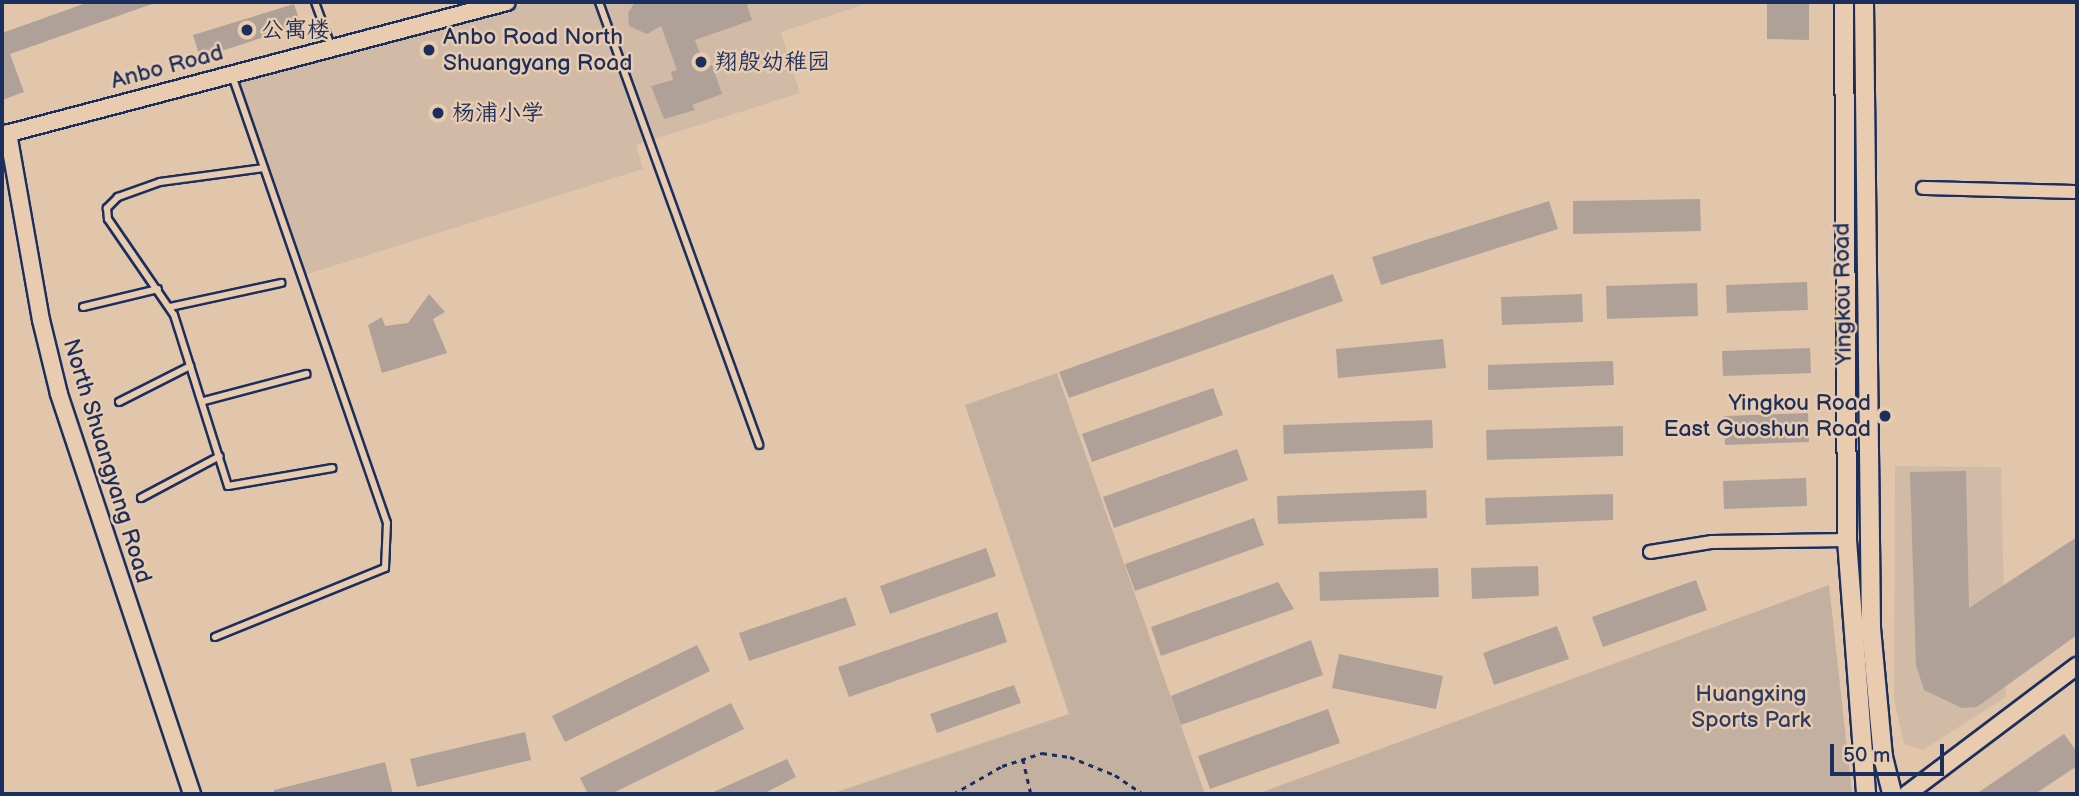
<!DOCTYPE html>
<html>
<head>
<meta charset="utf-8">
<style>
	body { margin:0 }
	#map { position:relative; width:2079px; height:796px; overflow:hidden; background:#e1c6ac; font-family:"Balsamiq Sans","LXGW WenKai TC",sans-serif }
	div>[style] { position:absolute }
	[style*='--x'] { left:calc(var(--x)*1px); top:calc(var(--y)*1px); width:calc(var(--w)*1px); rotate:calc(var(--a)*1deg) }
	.built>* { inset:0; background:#d2bba6 }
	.green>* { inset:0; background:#c3b0a0 }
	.building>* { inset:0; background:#b0a198 }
	.path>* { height:2.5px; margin-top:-1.25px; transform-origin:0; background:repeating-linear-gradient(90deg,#1b2f5e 0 5px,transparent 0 10px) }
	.roads { filter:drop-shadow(2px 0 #1b2f5e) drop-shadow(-2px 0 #1b2f5e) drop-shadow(0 2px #1b2f5e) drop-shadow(0 -2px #1b2f5e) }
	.service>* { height:6px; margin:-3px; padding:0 3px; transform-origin:3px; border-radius:3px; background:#e9ccaf }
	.minor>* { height:12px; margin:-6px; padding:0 6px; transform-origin:6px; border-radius:6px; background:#e9ccaf }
	.tertiary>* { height:16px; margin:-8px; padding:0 8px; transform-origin:8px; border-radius:8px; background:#e9ccaf }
	.secondary>* { height:18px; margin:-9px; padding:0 9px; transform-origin:9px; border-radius:9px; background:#e9ccaf }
	.dots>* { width:19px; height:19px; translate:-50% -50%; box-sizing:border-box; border:4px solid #e9ccaf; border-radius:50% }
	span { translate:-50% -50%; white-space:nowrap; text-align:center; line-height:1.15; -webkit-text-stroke:5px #e9ccaf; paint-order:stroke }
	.poi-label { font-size:23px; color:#1b2f5e }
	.left { translate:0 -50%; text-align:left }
	.right { translate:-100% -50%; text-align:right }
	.street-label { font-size:23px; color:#1b2f5e }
	.park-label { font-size:23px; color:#2c3c65 }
	.frame { position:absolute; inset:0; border:4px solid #1b2f5e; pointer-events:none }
	.scale { position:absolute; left:1830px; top:744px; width:114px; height:32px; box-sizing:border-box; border:4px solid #1b2f5e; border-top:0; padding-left:9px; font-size:21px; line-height:24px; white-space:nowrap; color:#1b2f5e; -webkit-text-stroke:5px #e9ccaf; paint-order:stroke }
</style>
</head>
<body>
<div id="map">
	<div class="built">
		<i style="clip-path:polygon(532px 2px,871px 2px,781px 32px,800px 93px,636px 145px,643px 169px,301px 276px,239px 80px)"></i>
		<i style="clip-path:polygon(1895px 466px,2001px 467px,2006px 697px,1923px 750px,1904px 744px,1894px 699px)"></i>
	</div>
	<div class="green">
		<i style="clip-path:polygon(1057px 373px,1205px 794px,831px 794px,1069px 714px,965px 405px)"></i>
		<i style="clip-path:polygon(1829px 585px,1852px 794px,1257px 794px)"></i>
	</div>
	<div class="building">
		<i style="clip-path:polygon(89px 2px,152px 4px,10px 54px,24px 92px,2px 100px,2px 33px)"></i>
		<i style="clip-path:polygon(635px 2px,746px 2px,752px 20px,695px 40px,705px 67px,712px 65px,722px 94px,692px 105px,695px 110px,664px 119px,651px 86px,673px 80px,671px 72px,677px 70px,661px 26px,647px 34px,629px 26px,628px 13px)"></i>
		<i style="clip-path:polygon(1767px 2px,1809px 2px,1809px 40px,1767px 39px)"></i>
		<i style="clip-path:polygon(294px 4px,301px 25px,200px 58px,193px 35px)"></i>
		<i style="clip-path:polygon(1700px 199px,1701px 231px,1573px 234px,1573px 201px)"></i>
		<i style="clip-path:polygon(1549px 201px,1558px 229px,1381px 285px,1372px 257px)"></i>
		<i style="clip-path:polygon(1333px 274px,1343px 301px,1069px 398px,1059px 372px)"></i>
		<i style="clip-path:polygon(1807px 282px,1808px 310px,1727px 313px,1726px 285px)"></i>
		<i style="clip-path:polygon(1697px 283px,1698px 316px,1607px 319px,1606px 286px)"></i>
		<i style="clip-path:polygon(429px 294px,445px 312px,433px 319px,447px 353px,382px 373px,368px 325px,382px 317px,385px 326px,408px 323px)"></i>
		<i style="clip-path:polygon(1582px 294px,1583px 322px,1502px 325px,1501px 297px)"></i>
		<i style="clip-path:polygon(1443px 339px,1446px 368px,1338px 378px,1336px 349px)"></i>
		<i style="clip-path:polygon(1810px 348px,1811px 373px,1723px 376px,1722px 351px)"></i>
		<i style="clip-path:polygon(1613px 361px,1614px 385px,1488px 390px,1488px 365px)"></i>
		<i style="clip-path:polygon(1213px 388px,1223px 415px,1092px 462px,1082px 434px)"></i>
		<i style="clip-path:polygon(1808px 413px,1809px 442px,1725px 445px,1724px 416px)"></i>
		<i style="clip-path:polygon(1432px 420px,1433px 448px,1284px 454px,1283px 425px)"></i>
		<i style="clip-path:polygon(1623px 426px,1623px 456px,1487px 460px,1486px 430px)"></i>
		<i style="clip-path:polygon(1237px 449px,1248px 480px,1114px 528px,1103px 497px)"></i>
		<i style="clip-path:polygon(1966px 471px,1969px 608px,2077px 537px,2077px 635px,1977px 707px,1962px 708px,1924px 690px,1916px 665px,1910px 472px)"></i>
		<i style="clip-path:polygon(1806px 478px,1807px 506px,1724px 509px,1723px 481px)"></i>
		<i style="clip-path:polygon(1426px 490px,1427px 518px,1278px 524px,1277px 496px)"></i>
		<i style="clip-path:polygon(1613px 494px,1613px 520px,1486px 525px,1485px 498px)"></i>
		<i style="clip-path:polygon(1254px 518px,1264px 545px,1135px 591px,1125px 564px)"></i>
		<i style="clip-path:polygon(986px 548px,996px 576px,890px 614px,880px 586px)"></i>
		<i style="clip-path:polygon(1538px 566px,1539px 596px,1472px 599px,1471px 568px)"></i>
		<i style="clip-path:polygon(1438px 568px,1439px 597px,1320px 601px,1319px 572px)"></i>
		<i style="clip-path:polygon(1696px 580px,1707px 610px,1603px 647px,1592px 617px)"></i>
		<i style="clip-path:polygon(1278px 582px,1294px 609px,1161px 656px,1151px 627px)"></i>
		<i style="clip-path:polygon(846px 597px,856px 625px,749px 661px,739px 633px)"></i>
		<i style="clip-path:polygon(997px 612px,1007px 642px,849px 697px,838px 667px)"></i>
		<i style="clip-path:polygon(1557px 626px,1569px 659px,1494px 685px,1483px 653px)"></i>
		<i style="clip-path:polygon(1311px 640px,1323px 675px,1181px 725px,1171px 696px)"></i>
		<i style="clip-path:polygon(697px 645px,710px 671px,565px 742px,552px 716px)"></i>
		<i style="clip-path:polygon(1339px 654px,1443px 676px,1436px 709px,1332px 688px)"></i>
		<i style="clip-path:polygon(1014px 685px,1021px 703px,937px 733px,930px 714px)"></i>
		<i style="clip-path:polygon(731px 703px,744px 729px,611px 794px,588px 794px,580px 778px)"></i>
		<i style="clip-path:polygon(1328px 709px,1340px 743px,1210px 789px,1198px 756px)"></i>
		<i style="clip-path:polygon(525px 732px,531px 760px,417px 787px,410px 759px)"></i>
		<i style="clip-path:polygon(2064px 734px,2077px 752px,2077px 766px,2035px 794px,1976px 794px)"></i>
		<i style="clip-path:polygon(787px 759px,796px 777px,763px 794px,709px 794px)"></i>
		<i style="clip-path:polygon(385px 762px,393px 794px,274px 794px,274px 790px)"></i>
	</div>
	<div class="path">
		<i style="--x:1023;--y:759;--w:36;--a:77"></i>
		<i style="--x:953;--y:794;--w:56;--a:-29.7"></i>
		<i style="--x:1002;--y:766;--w:42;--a:-18"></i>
		<i style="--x:1042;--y:753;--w:28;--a:8"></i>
		<i style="--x:1070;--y:757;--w:48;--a:21.8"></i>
		<i style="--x:1115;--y:775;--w:34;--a:34"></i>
	</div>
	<div class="roads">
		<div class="service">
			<i style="--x:315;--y:2;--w:47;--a:70"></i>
			<i style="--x:599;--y:2;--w:471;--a:70.1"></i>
			<i style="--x:264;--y:168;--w:105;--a:172.3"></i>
			<i style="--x:160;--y:182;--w:45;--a:160.3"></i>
			<i style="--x:118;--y:197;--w:16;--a:135"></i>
			<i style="--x:107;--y:208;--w:11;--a:85"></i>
			<i style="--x:108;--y:219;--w:116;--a:55.5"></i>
			<i style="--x:174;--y:315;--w:179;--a:72.5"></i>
			<i style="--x:228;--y:486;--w:106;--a:-9.8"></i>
			<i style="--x:83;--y:307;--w:77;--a:-13.5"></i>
			<i style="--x:170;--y:307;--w:114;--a:-12.2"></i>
			<i style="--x:204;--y:401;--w:106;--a:-14.8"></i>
			<i style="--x:119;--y:402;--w:80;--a:-26.9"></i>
			<i style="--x:141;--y:498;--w:89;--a:-28"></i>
			<i style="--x:215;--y:637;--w:183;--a:-22.1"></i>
			<i style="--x:385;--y:568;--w:45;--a:-87.5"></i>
			<i style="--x:387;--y:523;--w:474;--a:-109.1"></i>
		</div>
		<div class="minor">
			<i style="--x:1923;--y:188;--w:154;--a:1.5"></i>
			<i style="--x:1650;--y:552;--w:63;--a:-9.2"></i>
			<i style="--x:1712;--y:542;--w:135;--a:-0.8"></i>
		</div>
		<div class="tertiary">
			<i style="--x:8;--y:133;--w:190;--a:80"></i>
			<i style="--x:41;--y:320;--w:76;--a:76.3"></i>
			<i style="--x:59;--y:394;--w:422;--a:71.6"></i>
			<i style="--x:2;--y:135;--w:522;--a:-14.75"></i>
			<i style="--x:1907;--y:794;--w:213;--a:-37"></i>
		</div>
		<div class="secondary">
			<i style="--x:1844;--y:2;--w:538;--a:89.68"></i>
			<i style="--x:1847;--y:540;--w:255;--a:85.7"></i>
			<i style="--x:1864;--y:2;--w:626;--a:89.36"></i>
			<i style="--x:1871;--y:628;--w:130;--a:84.7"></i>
			<i style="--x:1883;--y:757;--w:38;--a:76"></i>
		</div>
	</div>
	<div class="dots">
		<i style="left:247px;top:30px;background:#1b2f5e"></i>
		<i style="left:429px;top:50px;background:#1b2f5e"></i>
		<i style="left:701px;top:62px;background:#1b2f5e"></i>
		<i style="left:438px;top:113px;background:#1b2f5e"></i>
		<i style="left:1885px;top:416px;background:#1b2f5e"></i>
	</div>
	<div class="poi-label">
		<span class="left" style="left:261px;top:30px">公寓楼</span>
		<span class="left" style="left:443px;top:50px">Anbo Road North<br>Shuangyang Road</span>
		<span class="left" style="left:715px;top:62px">翔殷幼稚园</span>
		<span class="left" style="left:452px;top:113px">杨浦小学</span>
		<span class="right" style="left:1871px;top:416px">Yingkou Road<br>East Guoshun Road</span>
	</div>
	<div class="street-label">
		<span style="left:167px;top:67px;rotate:-15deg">Anbo Road</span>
		<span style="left:1843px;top:294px;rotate:-91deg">Yingkou Road</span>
		<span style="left:107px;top:461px;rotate:73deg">North Shuangyang Road</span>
	</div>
	<div class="park-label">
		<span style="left:1751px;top:707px">Huangxing<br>Sports Park</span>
	</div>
	<div class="frame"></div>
	<div class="scale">50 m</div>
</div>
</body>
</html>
